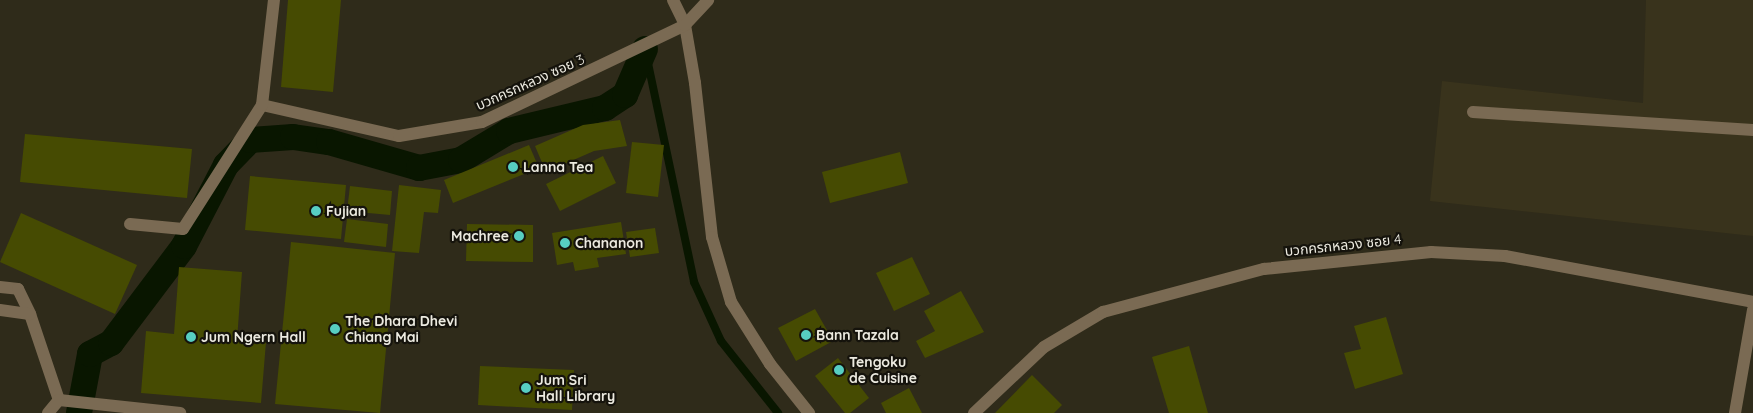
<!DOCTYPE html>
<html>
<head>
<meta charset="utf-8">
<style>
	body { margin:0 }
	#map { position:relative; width:1753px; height:413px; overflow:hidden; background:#2f2b1a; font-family:Quicksand,"Noto Sans Thai",sans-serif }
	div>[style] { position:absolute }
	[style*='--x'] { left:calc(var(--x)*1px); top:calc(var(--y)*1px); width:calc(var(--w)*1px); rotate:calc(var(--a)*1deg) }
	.built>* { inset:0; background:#39331c }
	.stream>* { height:8px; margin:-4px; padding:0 4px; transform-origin:4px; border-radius:4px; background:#091600 }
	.canal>* { height:26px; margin:-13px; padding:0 13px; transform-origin:13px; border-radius:13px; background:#091600 }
	.building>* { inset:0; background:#464b02 }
	.pedestrian>* { height:12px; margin:-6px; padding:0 6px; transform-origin:6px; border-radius:6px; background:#7a6a53 }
	.minor>* { height:12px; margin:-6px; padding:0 6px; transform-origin:6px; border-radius:6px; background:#7a6a53 }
	.dots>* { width:14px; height:14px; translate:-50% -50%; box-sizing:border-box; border:2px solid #15130c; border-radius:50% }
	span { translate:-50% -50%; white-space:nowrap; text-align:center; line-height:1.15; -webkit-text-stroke:4.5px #15130c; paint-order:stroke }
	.street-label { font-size:14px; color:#eceae0 }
	.poi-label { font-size:14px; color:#eceae0; font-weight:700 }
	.left { translate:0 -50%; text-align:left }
	.right { translate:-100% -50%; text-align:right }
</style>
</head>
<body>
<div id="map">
	<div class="built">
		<i style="clip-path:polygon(1646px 0,1753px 0,1753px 236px,1430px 201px,1442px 81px,1643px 103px)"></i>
	</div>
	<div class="stream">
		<i style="--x:645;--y:49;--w:238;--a:78.1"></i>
		<i style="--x:694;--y:282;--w:65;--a:65.4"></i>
		<i style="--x:721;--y:341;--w:92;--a:51.6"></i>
	</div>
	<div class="canal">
		<i style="--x:79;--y:413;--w:60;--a:-79.4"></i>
		<i style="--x:90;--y:354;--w:24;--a:-28"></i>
		<i style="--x:111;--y:343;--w:121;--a:-53"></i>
		<i style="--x:184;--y:246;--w:91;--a:-62.6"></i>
		<i style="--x:226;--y:165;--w:35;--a:-46"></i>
		<i style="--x:250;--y:140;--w:43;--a:-4"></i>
		<i style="--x:293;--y:137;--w:36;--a:8"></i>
		<i style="--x:329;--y:142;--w:94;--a:16.1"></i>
		<i style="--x:419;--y:168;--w:43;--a:-10.8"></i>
		<i style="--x:461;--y:160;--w:56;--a:-31.1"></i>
		<i style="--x:509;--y:131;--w:99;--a:-13.5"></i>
		<i style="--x:605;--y:108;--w:24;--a:-33"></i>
		<i style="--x:625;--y:95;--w:50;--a:-66.5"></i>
	</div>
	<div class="building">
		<i style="clip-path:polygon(288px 0,341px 0,333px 92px,281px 87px)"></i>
		<i style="clip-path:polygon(620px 120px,627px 146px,594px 151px,546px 172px,535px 146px,583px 125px)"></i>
		<i style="clip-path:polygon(25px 134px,192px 149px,187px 198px,20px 182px)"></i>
		<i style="clip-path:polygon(632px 142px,664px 145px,658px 197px,626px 193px)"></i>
		<i style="clip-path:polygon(529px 145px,539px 168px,453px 203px,444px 180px)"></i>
		<i style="clip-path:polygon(900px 152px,908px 183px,830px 203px,822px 172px)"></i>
		<i style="clip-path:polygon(603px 156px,616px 183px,560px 211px,546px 184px)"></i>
		<i style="clip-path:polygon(250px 176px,346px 185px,341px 239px,245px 230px)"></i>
		<i style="clip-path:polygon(399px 185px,441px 190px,438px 213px,424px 212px,419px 253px,392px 251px)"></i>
		<i style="clip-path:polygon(350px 186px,392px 191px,390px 215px,347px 211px)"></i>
		<i style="clip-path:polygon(21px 213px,137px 265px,115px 314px,0 262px)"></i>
		<i style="clip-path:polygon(347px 219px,388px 224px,386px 247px,344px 242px)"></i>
		<i style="clip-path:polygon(621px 222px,626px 254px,597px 258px,599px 267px,575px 271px,573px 262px,557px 265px,552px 233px)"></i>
		<i style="clip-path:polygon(467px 224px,533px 225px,533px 262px,466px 261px)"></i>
		<i style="clip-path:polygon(655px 228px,659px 253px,630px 257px,626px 232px)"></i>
		<i style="clip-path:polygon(291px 242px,395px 253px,380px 413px,275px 404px)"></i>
		<i style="clip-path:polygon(912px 257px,930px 294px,894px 311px,876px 273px)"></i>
		<i style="clip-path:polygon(179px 267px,242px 272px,237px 340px,266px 342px,261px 403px,141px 393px,146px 331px,174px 334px)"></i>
		<i style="clip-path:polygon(961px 291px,984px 332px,925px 358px,916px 341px,935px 331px,924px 311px)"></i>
		<i style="clip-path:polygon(815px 309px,833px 341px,796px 361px,778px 328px)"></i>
		<i style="clip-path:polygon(1386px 317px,1403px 374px,1355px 389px,1344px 353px,1361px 349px,1354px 326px)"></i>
		<i style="clip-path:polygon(1189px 346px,1208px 413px,1169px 413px,1152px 357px)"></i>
		<i style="clip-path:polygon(838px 358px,869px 398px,850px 413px,845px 413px,815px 376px)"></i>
		<i style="clip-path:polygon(480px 366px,574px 370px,572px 410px,478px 405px)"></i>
		<i style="clip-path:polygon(1032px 375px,1062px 405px,1054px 413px,995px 413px)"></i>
		<i style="clip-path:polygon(909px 388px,922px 413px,886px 413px,881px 403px)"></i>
	</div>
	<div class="pedestrian">
		<i style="--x:0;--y:287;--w:18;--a:6"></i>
		<i style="--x:18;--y:289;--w:28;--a:64"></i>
		<i style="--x:30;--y:314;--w:91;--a:71.4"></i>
		<i style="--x:0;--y:310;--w:30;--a:8"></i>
		<i style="--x:59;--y:400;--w:122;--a:6.1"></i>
		<i style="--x:48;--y:413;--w:17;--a:-50"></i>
	</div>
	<div class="minor">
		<i style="--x:673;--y:0;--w:28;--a:64"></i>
		<i style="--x:685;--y:25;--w:59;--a:80.2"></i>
		<i style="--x:695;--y:83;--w:155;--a:83.7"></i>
		<i style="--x:712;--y:237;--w:68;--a:73.7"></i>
		<i style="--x:731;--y:302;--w:73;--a:57.8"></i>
		<i style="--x:770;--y:364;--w:63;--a:51.5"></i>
		<i style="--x:262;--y:105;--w:140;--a:12.8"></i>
		<i style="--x:399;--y:136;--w:84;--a:-9.6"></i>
		<i style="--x:482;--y:122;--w:225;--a:-25.5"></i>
		<i style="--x:685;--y:25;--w:34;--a:-47"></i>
		<i style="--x:1473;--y:112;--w:281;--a:3.7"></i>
		<i style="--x:130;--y:224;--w:53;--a:5.4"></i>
		<i style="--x:183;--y:229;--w:147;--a:-57.5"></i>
		<i style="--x:262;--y:105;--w:106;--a:-83.5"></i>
		<i style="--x:974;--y:413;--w:96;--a:-43.3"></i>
		<i style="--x:1044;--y:347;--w:69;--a:-30.7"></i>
		<i style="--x:1103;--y:312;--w:167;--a:-15"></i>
		<i style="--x:1264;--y:269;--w:168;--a:-5.8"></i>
		<i style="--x:1431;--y:252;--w:74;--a:3.1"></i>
		<i style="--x:1505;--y:256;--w:252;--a:10.5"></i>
		<i style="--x:1735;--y:413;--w:105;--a:-80.1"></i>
	</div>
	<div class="dots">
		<i style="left:513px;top:167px;background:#57cec2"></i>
		<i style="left:316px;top:211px;background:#57cec2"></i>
		<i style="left:519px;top:236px;background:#57cec2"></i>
		<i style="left:565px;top:243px;background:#57cec2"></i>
		<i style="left:335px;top:329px;background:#57cec2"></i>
		<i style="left:806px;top:335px;background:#57cec2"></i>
		<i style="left:191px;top:337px;background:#57cec2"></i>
		<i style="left:839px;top:370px;background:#57cec2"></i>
		<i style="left:526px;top:388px;background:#57cec2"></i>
	</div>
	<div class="street-label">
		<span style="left:530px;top:82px;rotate:-24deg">บวกครกหลวง ซอย 3</span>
		<span style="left:1343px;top:245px;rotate:-6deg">บวกครกหลวง ซอย 4</span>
	</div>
	<div class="poi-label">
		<span class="left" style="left:523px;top:167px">Lanna Tea</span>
		<span class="left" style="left:326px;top:211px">Fujian</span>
		<span class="right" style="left:509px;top:236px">Machree</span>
		<span class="left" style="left:575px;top:243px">Chananon</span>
		<span class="left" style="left:345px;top:329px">The Dhara Dhevi<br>Chiang Mai</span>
		<span class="left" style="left:816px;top:335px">Bann Tazala</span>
		<span class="left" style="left:201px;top:337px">Jum Ngern Hall</span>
		<span class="left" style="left:849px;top:370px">Tengoku<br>de Cuisine</span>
		<span class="left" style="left:536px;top:388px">Jum Sri<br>Hall Library</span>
	</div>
</div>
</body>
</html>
